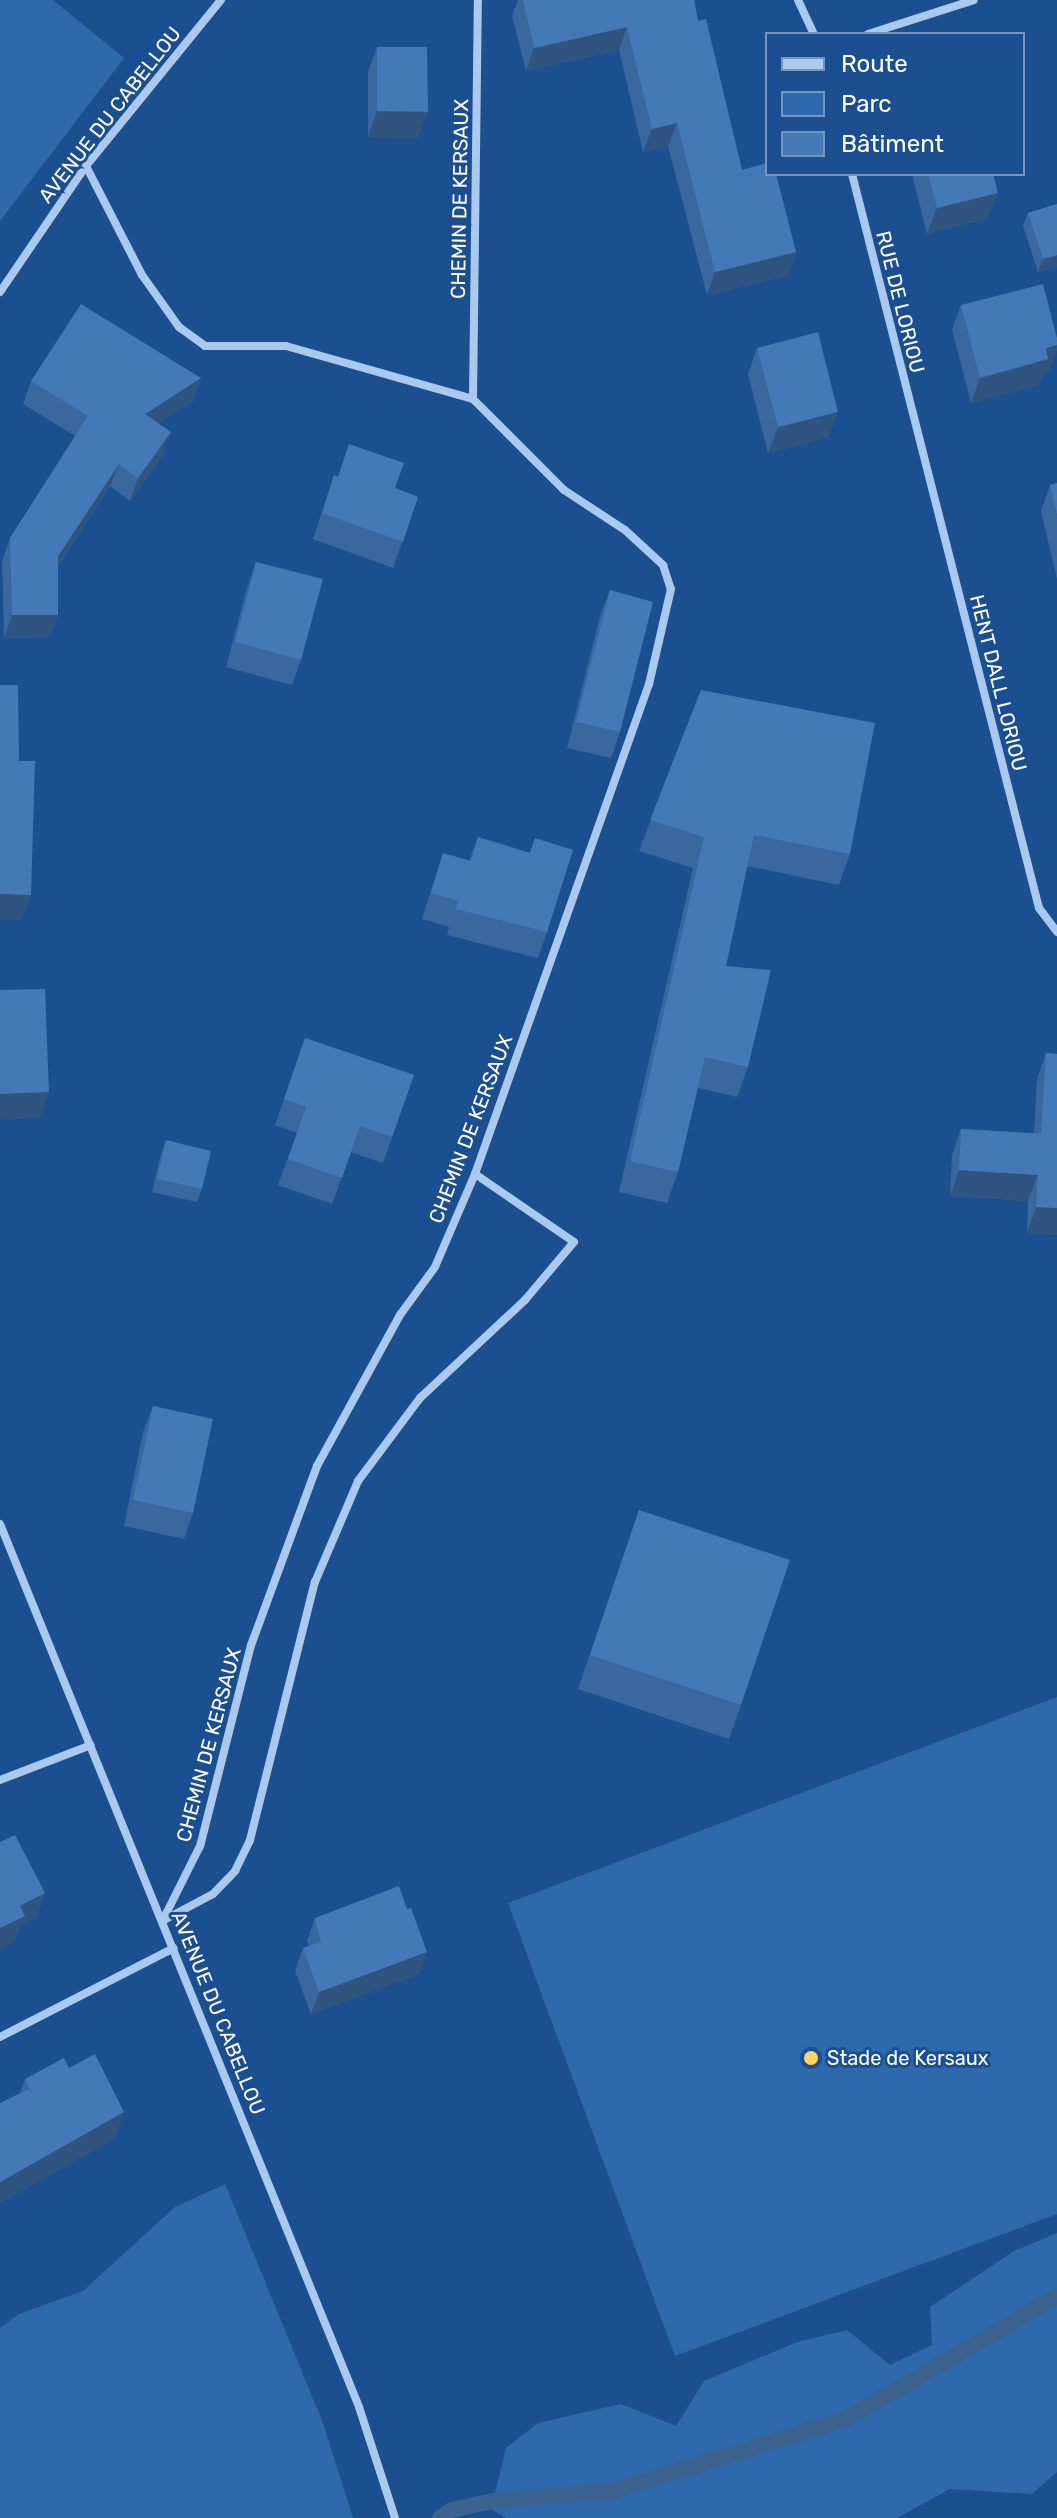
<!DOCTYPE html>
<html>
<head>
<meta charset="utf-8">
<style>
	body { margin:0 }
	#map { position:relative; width:1057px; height:2518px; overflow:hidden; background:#1b4f8f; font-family:Rubik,sans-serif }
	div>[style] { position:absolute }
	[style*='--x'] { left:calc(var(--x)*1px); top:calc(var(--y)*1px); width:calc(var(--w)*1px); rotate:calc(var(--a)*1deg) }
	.green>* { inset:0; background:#2e69ad }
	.stream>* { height:16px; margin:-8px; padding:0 8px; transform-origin:8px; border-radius:8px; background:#3c6290 }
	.minor>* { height:8px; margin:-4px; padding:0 4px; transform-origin:4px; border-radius:4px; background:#a9c9ee }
	.wall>* { inset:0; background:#3a679d }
	.shaded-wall>* { inset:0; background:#305480 }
	.building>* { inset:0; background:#4478b7 }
	.dots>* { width:22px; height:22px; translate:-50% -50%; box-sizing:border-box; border:4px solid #1b4f8f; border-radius:50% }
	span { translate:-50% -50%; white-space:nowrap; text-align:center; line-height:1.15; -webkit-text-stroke:6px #1b4f8f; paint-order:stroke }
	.street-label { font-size:20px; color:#fff }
	.poi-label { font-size:20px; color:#fff }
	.left { translate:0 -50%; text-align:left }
	.legend { position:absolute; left:765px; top:32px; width:260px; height:144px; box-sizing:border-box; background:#1b4f8f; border:2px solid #7695bc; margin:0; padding:10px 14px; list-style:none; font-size:24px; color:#fff }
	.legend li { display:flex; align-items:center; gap:16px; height:40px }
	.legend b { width:40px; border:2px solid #7695bc }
</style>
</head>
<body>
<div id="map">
	<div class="green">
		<i style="clip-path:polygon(0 0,53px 0,124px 58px,0 221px)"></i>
		<i style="clip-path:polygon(1057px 1697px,1057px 2214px,675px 2356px,508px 1903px)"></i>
		<i style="clip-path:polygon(225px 2184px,323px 2423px,353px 2518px,0 2518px,0 2328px,19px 2314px,83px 2291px,175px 2207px)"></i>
		<i style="clip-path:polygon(1057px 2233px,1057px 2472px,1032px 2494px,950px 2489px,897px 2518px,506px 2518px,491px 2509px,506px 2448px,538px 2423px,621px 2404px,676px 2426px,704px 2381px,797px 2342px,847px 2330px,890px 2365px,932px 2345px,930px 2307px,1014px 2251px)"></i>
	</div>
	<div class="stream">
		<i style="--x:440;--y:2518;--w:14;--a:-34"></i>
		<i style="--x:452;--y:2510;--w:46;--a:-12.5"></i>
		<i style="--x:497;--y:2500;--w:116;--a:-4.4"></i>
		<i style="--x:613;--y:2491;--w:244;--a:-17.2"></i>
		<i style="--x:846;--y:2419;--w:244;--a:-30.2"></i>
	</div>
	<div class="minor">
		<i style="--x:798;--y:0;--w:38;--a:65"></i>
		<i style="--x:868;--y:34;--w:111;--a:-17.8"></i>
		<i style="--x:86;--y:166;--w:123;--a:62.8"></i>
		<i style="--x:142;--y:275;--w:64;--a:54.6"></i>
		<i style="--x:179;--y:327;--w:32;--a:36"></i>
		<i style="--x:205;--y:346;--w:81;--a:0"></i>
		<i style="--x:286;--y:346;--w:194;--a:15.8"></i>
		<i style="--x:473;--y:399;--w:129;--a:45"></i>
		<i style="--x:564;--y:490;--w:73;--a:33.3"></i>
		<i style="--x:625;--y:530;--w:52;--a:42.6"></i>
		<i style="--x:663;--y:565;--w:25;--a:72"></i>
		<i style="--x:671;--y:589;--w:98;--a:103"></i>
		<i style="--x:649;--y:684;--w:520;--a:109.55"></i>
		<i style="--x:475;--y:1174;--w:101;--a:113.3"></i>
		<i style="--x:435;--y:1267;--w:59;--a:126.1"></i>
		<i style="--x:400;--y:1315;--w:172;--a:118.8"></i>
		<i style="--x:317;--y:1466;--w:191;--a:110.2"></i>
		<i style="--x:251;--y:1645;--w:207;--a:104.2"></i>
		<i style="--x:200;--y:1846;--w:83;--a:116.6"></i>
		<i style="--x:852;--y:174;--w:757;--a:75.71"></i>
		<i style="--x:1039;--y:908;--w:30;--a:53"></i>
		<i style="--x:0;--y:292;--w:153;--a:-55.7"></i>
		<i style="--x:86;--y:166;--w:214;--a:-50.9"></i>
		<i style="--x:473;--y:399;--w:399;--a:-89.3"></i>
		<i style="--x:0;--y:1524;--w:953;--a:67.87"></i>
		<i style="--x:359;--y:2407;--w:117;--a:72"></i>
		<i style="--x:0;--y:1780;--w:97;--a:-21"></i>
		<i style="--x:164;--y:1920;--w:55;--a:-28"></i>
		<i style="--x:213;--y:1894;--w:32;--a:-46"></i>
		<i style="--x:235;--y:1871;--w:34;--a:-64"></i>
		<i style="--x:250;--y:1840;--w:266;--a:-75.9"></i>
		<i style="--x:315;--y:1582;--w:110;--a:-66.9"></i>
		<i style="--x:358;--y:1481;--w:104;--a:-53.2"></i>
		<i style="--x:420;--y:1398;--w:144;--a:-43"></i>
		<i style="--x:525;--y:1300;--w:76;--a:-49.8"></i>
		<i style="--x:574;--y:1242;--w:120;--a:-145.5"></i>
		<i style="--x:0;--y:2037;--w:195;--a:-27.1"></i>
	</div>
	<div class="wall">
		<i style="clip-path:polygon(518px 0,694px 0,698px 21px,742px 170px,796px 252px,788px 275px,707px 295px,668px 146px,643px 152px,619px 50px,526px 71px,512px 16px)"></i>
		<i style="clip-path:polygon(377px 47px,418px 138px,368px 137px,368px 72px)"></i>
		<i style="clip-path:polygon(912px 174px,993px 174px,988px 218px,927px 234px)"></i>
		<i style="clip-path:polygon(1057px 204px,1057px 267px,1038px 272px,1023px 226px,1028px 213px)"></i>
		<i style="clip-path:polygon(961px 305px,1057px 338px,1057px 349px,1049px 371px,1044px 372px,1039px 385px,971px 403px,952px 330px)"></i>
		<i style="clip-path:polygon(757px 348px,829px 437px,768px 453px,748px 374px)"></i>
		<i style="clip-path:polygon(201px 378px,193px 401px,158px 423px,163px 455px,130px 501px,110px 486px,58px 566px,58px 615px,50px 637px,4px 638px,2px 561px,10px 538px,75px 436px,23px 404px,31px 381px)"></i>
		<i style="clip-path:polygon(349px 444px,395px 488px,418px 497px,393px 568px,313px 539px,334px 475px,338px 477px)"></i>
		<i style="clip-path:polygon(1057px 483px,1057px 579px,1041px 511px,1050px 485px)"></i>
		<i style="clip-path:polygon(256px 562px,301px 660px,292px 685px,226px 667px,247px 588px)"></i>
		<i style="clip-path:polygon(610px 590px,620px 732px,611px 758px,567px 748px,600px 616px)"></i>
		<i style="clip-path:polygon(701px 690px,850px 854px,839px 885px,747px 866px,726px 966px,748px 1067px,737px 1097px,698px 1088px,678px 1172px,667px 1203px,619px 1192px,693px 868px,639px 851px)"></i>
		<i style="clip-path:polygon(478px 837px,530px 853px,535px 838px,547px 932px,538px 958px,447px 935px,449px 927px,422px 919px,443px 853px,469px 861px)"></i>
		<i style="clip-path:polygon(305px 1038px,414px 1075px,383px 1163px,351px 1152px,332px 1204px,278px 1185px,297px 1133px,275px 1125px)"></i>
		<i style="clip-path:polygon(1046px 1053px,1057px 1054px,1057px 1235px,1027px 1233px,1028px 1201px,950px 1196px,952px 1155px,961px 1129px,1034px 1133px,1037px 1079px)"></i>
		<i style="clip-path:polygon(166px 1140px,202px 1189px,197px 1202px,152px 1192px,161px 1154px)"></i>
		<i style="clip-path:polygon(153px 1406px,193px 1513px,184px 1539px,124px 1526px,143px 1432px)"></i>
		<i style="clip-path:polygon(639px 1510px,741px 1705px,729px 1739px,578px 1689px)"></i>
		<i style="clip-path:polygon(315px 1918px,419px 1974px,311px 2014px,295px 1971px,303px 1948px,309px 1946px,307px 1941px)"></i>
		<i style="clip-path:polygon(69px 2068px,115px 2138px,0 2203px,0 2103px,20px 2093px,25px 2079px)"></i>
	</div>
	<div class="shaded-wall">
		<i style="clip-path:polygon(627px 27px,619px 50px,526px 71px,534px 48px)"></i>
		<i style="clip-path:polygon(377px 111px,428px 112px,418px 138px,368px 137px)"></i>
		<i style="clip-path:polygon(677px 123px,668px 146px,643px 152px,652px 129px)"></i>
		<i style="clip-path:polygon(998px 193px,988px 218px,927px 234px,937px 208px)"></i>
		<i style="clip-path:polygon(796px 252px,788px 275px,707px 295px,715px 272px)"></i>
		<i style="clip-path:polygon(1057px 255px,1057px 267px,1038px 272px,1043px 259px)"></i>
		<i style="clip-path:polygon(1057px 345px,1057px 349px,1049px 371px,1044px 372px,1039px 385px,971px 403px,980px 378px,1046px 348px)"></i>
		<i style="clip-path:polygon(201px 378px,193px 401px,137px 436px,145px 414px)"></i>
		<i style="clip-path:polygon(838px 412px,829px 437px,768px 453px,778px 427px)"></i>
		<i style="clip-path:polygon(171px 432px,163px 455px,130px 501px,138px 478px)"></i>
		<i style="clip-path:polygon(119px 464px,110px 486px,49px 579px,58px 556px)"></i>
		<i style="clip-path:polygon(12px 615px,58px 615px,50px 637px,4px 638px)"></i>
		<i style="clip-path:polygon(0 894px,31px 895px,21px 920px,0 920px)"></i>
		<i style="clip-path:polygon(49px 1092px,40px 1118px,0 1120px,0 1094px)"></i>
		<i style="clip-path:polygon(959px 1170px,1038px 1175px,1028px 1201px,950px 1196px)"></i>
		<i style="clip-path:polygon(1036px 1207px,1057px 1208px,1057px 1235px,1027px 1233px)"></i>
		<i style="clip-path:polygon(45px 1893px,36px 1919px,21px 1927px,15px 1941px,0 1949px,0 1928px,20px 1906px)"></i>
		<i style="clip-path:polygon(427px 1952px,419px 1974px,311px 2014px,319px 1992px)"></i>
		<i style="clip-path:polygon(124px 2112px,115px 2138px,0 2203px,0 2182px)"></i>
	</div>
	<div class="building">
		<i style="clip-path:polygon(523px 0,694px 0,698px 21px,706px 19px,742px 170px,767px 163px,767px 174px,776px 174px,796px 252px,715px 272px,677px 123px,652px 129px,627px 27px,534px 48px)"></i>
		<i style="clip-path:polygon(377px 47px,427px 47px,428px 112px,377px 111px)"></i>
		<i style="clip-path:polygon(928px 174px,993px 174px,998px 193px,937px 208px)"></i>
		<i style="clip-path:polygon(1057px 204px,1057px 255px,1043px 259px,1028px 213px)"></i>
		<i style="clip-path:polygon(1043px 284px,1057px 338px,1057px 345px,1046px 348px,1048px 359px,980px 378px,961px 305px)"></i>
		<i style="clip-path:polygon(81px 304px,201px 378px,145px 414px,171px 432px,138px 478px,119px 464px,58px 556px,58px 615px,12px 615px,10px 538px,88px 416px,31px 381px)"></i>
		<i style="clip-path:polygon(818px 332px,838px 412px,778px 427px,757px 348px)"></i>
		<i style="clip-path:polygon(349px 444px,404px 463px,395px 488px,418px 497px,403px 542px,322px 513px,334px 475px,338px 477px)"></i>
		<i style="clip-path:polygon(1057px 483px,1057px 514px,1050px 485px)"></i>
		<i style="clip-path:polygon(256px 562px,323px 579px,301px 660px,235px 642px)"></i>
		<i style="clip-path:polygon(610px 590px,653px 602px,620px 732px,576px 722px)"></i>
		<i style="clip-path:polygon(0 685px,18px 685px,19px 761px,35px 761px,31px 895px,0 894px)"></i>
		<i style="clip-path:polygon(701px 690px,875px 723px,850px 854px,754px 835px,726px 966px,771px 970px,748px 1067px,705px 1057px,678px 1172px,630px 1161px,704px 837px,650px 820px)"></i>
		<i style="clip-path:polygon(478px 837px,530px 853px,535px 838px,573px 850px,547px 932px,456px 909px,458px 901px,431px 893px,443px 853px,471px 861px)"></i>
		<i style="clip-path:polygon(45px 989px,49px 1092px,0 1094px,0 990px)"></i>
		<i style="clip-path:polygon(305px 1038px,414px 1075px,392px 1137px,360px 1126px,342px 1178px,288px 1159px,306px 1107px,284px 1099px)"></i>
		<i style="clip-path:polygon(1046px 1053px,1057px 1054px,1057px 1208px,1036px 1207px,1038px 1175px,959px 1170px,961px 1129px,1041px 1134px)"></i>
		<i style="clip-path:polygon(166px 1140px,211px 1151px,202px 1189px,157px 1179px)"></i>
		<i style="clip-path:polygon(153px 1406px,213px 1419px,193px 1513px,133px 1500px)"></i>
		<i style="clip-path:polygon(639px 1510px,790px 1560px,741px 1705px,590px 1655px)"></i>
		<i style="clip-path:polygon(15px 1835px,45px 1893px,20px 1906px,25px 1916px,0 1928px,0 1842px)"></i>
		<i style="clip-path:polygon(399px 1886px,407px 1909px,411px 1908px,427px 1952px,319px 1992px,303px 1948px,321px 1942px,315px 1918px)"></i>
		<i style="clip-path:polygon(95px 2054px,124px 2112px,0 2182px,0 2103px,30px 2089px,25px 2079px,64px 2058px,69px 2068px)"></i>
	</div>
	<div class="dots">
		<i style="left:811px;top:2058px;background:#ffd166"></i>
	</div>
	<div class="street-label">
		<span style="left:110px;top:115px;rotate:-52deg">AVENUE DU CABELLOU</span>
		<span style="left:460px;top:199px;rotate:-89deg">CHEMIN DE KERSAUX</span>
		<span style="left:900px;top:302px;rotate:76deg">RUE DE LORIOU</span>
		<span style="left:998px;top:683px;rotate:76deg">HENT DALL LORIOU</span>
		<span style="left:471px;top:1129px;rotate:-69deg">CHEMIN DE KERSAUX</span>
		<span style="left:209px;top:1745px;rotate:-75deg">CHEMIN DE KERSAUX</span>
		<span style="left:218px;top:2013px;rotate:68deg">AVENUE DU CABELLOU</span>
	</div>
	<div class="poi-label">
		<span class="left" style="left:827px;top:2058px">Stade de Kersaux</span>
	</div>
	<ul class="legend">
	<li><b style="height:10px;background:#a9c9ee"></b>Route</li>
	<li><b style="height:22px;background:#2e69ad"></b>Parc</li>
	<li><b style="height:22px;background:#4478b7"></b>Bâtiment</li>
	</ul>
</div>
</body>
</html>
